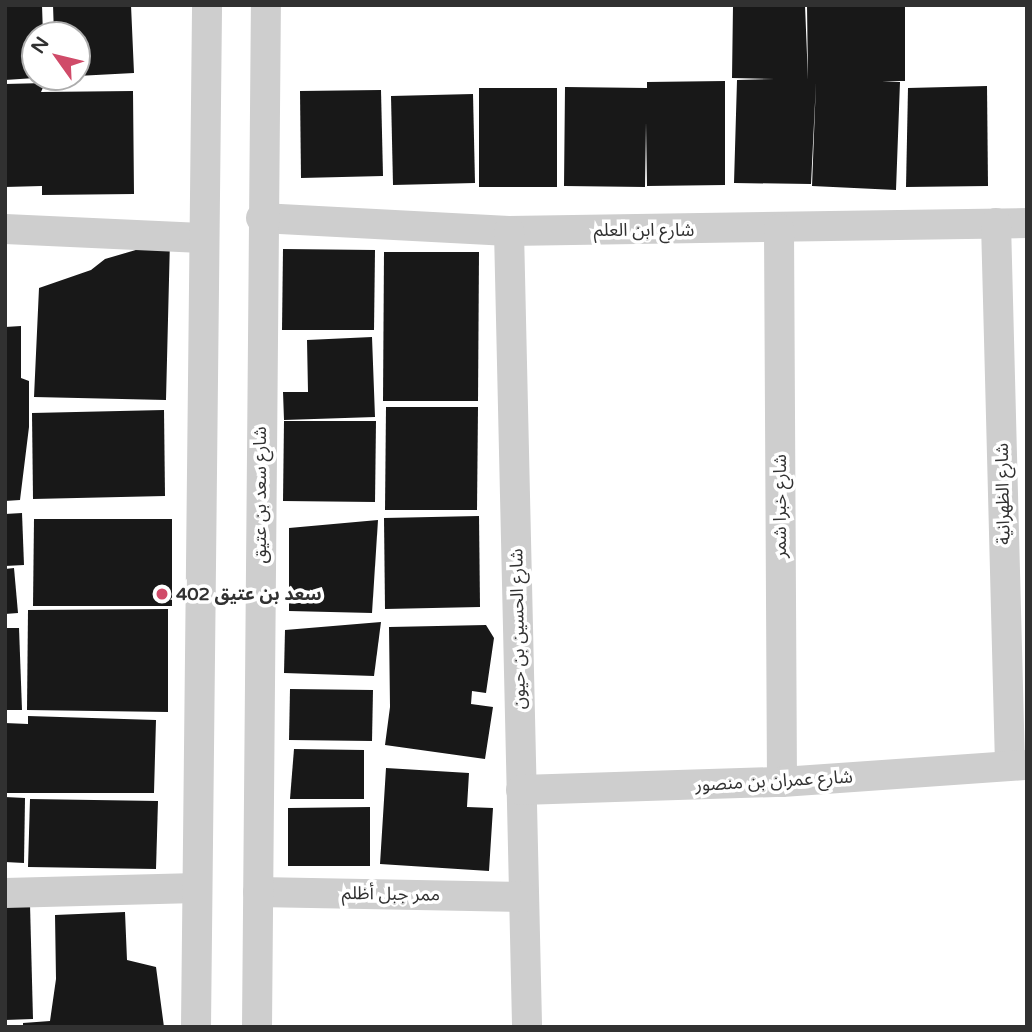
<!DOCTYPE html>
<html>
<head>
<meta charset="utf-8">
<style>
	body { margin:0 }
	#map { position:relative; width:1032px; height:1032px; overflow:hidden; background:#fff; font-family:"Varela Round","Noto Sans Arabic",sans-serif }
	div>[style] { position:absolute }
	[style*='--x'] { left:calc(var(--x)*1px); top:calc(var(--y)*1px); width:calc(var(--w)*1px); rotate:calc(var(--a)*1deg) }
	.building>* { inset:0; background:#181818 }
	.minor>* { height:30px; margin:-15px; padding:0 15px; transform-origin:15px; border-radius:15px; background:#cecece }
	.dots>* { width:19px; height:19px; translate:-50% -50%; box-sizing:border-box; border:4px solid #fff; border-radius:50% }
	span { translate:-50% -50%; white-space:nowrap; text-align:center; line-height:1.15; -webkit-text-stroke:7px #fff; paint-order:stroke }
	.street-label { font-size:18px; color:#313131 }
	.poi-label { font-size:18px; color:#313131; font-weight:700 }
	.left { translate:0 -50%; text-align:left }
	.frame { position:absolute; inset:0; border:7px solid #313131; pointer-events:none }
	.north { position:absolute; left:21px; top:21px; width:70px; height:70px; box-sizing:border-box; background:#fff; border:2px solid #adadad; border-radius:50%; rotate:304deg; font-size:19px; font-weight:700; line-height:28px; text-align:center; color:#313131 }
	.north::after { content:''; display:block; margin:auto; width:24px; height:32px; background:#d04b69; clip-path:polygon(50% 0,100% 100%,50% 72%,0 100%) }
</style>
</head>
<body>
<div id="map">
	<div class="building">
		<i style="clip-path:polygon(5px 5px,42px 5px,43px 35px,35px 35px,35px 78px,5px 80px)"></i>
		<i style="clip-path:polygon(53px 5px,131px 5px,134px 73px,77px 76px,77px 35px,54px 35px)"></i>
		<i style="clip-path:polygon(733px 5px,805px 5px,808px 80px,807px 5px,905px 5px,905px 81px,882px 81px,900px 82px,896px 190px,812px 186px,816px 82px,811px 184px,734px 183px,737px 80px,775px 79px,732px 78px)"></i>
		<i style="clip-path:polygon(725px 81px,725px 185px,647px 186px,646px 122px,645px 187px,564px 186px,565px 87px,647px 88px,647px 82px)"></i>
		<i style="clip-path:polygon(45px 83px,41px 92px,133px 91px,134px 194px,42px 195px,42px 186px,5px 187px,5px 84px)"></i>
		<i style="clip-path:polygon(987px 86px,988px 186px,906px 187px,908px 88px)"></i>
		<i style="clip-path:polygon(479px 88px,557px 88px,557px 187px,479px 187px)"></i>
		<i style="clip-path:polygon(381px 90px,383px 176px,301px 178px,300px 91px)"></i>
		<i style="clip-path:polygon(473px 94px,475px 183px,393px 185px,391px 96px)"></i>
		<i style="clip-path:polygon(170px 240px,166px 400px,34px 397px,39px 288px,91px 270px,105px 259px)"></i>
		<i style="clip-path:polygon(283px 249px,375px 250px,374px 330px,282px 330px)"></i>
		<i style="clip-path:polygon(384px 252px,479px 252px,478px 401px,383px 401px)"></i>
		<i style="clip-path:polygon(21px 326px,21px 378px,29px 381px,29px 427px,20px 500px,5px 501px,5px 327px)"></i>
		<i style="clip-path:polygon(372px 337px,375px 417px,284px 420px,283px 392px,308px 392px,307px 340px)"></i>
		<i style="clip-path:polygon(386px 407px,478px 407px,477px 510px,385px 510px)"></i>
		<i style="clip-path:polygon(164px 410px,165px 496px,33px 499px,32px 413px)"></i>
		<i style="clip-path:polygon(284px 421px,376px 421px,375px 502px,283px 501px)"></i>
		<i style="clip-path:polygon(22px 513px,24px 565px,5px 566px,5px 514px)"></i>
		<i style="clip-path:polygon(479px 516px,480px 607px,385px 609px,384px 518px)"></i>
		<i style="clip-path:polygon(34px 519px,172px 519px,172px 606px,33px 606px)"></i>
		<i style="clip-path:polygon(378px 520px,372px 613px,289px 611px,289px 528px)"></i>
		<i style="clip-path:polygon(14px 568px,18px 613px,5px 614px,5px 569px)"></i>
		<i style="clip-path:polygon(168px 609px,168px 712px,27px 710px,28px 610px)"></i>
		<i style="clip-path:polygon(381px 622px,374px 676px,284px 673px,285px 630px)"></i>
		<i style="clip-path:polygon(486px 625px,494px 638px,486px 693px,472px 691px,471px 704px,493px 707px,485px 759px,385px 745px,390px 707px,389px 627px)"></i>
		<i style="clip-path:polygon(5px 628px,19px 628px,22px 710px,5px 710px)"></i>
		<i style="clip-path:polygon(290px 689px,373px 690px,372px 741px,289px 740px)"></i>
		<i style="clip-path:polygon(28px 716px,156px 720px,154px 793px,5px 793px,5px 723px,28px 724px)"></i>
		<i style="clip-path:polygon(294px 749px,364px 750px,364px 799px,290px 799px)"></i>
		<i style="clip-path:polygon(386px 768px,469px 773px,467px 807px,493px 808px,489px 871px,380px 864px)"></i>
		<i style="clip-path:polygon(5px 797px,25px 798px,24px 863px,5px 862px)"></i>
		<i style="clip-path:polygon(30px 799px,158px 801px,156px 869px,28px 867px)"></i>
		<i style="clip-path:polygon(370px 807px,370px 866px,288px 866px,288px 808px)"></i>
		<i style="clip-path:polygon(30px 904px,33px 1019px,5px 1020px,5px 905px)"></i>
		<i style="clip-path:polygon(125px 912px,127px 960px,156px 967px,164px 1027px,23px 1027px,23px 1023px,50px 1021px,56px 979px,55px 915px)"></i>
	</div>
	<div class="minor">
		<i style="--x:261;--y:218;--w:248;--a:3"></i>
		<i style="--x:509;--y:231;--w:518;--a:-0.88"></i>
		<i style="--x:996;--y:223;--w:542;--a:88.52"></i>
		<i style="--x:5;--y:229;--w:197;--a:2.6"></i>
		<i style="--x:779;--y:229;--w:553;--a:89.69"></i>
		<i style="--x:509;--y:231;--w:796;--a:88.7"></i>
		<i style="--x:521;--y:790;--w:261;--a:-1.8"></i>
		<i style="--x:782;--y:782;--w:246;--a:-4"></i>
		<i style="--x:258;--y:892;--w:266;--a:1.1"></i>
		<i style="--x:5;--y:893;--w:192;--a:-1.5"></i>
		<i style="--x:196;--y:1027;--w:1022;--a:-89.38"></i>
		<i style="--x:257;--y:1027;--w:1022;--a:-89.5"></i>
	</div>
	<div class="dots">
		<i style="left:162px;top:594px;background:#d04b69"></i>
	</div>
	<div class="street-label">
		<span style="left:644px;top:230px">شارع ابن العلم</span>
		<span style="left:1003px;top:494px;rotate:-91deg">شارع الظهرانية</span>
		<span style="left:260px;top:495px;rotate:-90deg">شارع سعد بن عتيق</span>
		<span style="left:780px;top:506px;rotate:-90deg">شارع خبرا شمر</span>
		<span style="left:518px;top:629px;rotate:-91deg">شارع الحسين بن حيون</span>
		<span style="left:774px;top:781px;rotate:-3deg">شارع عمران بن منصور</span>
		<span style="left:391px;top:894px;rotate:1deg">ممر جبل أظلم</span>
	</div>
	<div class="poi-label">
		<span class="left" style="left:176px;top:594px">سعد بن عتيق 402</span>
	</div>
	<div class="frame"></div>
	<div class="north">N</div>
</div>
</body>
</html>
